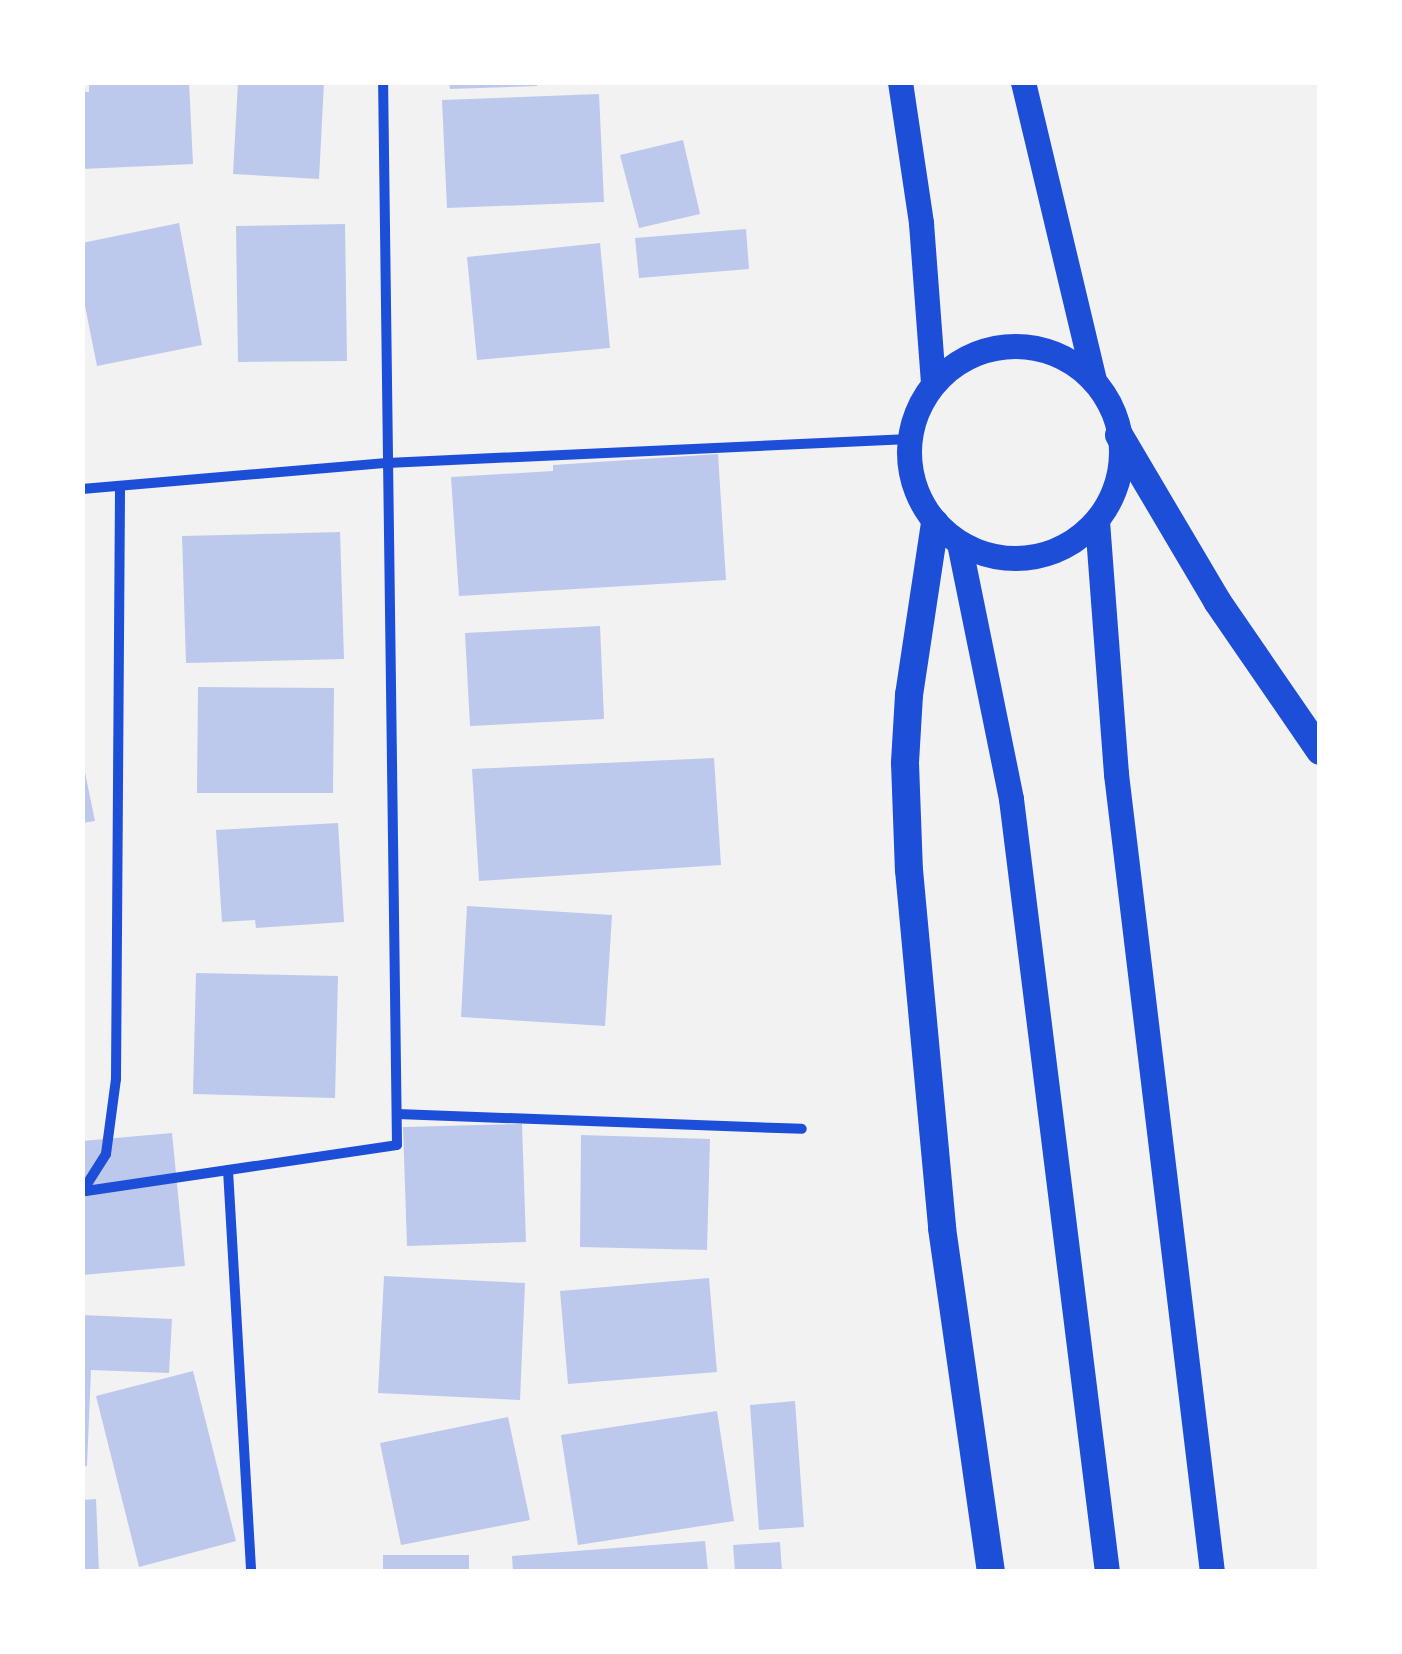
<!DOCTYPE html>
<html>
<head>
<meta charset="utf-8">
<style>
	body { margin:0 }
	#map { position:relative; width:1402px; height:1654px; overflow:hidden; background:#f2f2f2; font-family:"Fira Sans Condensed",sans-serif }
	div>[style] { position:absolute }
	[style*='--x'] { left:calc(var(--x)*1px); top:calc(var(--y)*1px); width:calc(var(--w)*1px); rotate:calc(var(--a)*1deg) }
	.building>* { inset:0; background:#bdc9ec }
	.minor>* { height:10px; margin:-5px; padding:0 5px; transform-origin:5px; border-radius:5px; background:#1d4ed8 }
	.primary>* { height:25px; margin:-12.5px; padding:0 12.5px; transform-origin:12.5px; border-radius:12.5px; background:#1d4ed8 }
	.primary>.ring { margin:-12.5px; padding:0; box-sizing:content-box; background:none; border:25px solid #1d4ed8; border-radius:50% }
	.trunk>* { height:28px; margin:-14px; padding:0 14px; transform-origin:14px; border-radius:14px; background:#1d4ed8 }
	span { translate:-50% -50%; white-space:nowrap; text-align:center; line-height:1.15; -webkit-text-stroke:8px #fff; paint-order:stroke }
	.frame { position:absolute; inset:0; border:85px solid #fff; pointer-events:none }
</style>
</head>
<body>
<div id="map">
	<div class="building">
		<i style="clip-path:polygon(89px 82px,189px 82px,193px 164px,82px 169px,82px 92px,89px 92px)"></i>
		<i style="clip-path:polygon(238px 82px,324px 82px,319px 179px,233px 174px)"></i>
		<i style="clip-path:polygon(449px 82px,537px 82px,537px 86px,450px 89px)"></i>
		<i style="clip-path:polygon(599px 94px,604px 202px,447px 208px,442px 100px)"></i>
		<i style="clip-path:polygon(683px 140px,700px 214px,639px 228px,620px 155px)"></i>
		<i style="clip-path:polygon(179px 223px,202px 345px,97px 366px,82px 291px,82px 243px)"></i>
		<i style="clip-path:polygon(345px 224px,347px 361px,238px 362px,236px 226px)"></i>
		<i style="clip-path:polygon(746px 229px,749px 269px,639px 278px,635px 238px)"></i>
		<i style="clip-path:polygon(600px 243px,610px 348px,477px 360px,467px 257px)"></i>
		<i style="clip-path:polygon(718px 454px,726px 580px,459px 596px,451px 477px,553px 471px,553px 465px)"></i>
		<i style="clip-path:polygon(340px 532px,344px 659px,186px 663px,182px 536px)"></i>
		<i style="clip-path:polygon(600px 626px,604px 719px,470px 726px,465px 633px)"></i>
		<i style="clip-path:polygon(198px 687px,334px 688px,333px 793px,197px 793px)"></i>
		<i style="clip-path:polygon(82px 758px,95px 821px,82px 823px)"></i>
		<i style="clip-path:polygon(714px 758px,721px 865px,479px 881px,472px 769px)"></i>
		<i style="clip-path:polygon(338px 823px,344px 922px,256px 928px,255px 920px,222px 922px,216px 830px)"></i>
		<i style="clip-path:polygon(467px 906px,612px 915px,605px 1026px,461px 1017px)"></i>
		<i style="clip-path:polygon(196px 973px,338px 976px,335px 1098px,193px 1094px)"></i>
		<i style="clip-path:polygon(522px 1124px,526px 1242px,407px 1246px,403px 1127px)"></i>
		<i style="clip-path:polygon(172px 1133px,185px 1266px,82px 1275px,82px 1141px)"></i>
		<i style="clip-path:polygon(581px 1135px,710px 1139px,707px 1250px,580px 1247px)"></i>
		<i style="clip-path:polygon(384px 1276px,525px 1283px,520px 1400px,378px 1393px)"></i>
		<i style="clip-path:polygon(709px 1278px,717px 1372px,568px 1384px,560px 1291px)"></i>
		<i style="clip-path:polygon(82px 1315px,172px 1319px,169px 1373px,91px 1370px,87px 1466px,82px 1466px)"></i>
		<i style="clip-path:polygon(193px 1371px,236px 1541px,139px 1567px,96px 1396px)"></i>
		<i style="clip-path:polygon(795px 1401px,804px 1527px,759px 1530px,750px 1405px)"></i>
		<i style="clip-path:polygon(717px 1411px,734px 1521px,578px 1545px,561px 1435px)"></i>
		<i style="clip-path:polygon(508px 1417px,530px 1520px,401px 1545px,380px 1443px)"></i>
		<i style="clip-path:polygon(96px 1499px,99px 1572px,82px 1572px,82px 1500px)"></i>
		<i style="clip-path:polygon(705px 1541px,708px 1572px,513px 1572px,512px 1556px)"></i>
		<i style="clip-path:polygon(780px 1542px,782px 1572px,735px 1572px,733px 1545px)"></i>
		<i style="clip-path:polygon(383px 1555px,469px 1555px,469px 1572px,383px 1572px)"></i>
	</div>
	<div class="minor">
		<i style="--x:82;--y:489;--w:306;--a:-4.9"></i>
		<i style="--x:387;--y:463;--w:523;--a:-2.63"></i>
		<i style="--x:397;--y:1114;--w:405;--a:2.1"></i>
		<i style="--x:228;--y:1170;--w:403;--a:86.7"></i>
		<i style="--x:86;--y:1191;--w:314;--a:-8.4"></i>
		<i style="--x:397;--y:1145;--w:1063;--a:-90.75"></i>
		<i style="--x:82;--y:1192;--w:45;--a:-57.7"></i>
		<i style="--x:106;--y:1154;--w:76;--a:-82.4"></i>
		<i style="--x:116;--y:1079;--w:592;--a:-89.61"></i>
	</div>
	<div class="primary">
		<i style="--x:900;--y:82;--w:143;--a:81.5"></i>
		<i style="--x:921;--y:223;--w:160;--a:85.7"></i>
		<i style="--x:1023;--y:82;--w:306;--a:76.6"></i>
		<i class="ring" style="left:909px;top:346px;width:187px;height:187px"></i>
		<i style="--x:1097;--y:521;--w:254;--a:85.7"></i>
		<i style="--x:1116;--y:774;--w:804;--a:83.14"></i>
		<i style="--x:959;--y:543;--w:261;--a:78.5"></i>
		<i style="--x:1011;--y:799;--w:779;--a:82.92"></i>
	</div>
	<div class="trunk">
		<i style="--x:1119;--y:435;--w:193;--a:59.4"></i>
		<i style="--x:1217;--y:601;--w:182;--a:55.5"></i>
		<i style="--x:935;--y:523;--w:174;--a:98.6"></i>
		<i style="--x:909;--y:695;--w:68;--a:93.4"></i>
		<i style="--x:905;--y:763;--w:107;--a:87.9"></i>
		<i style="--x:909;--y:870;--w:360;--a:84.7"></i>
		<i style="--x:942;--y:1228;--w:347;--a:81.9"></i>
	</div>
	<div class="frame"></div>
</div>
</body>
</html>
